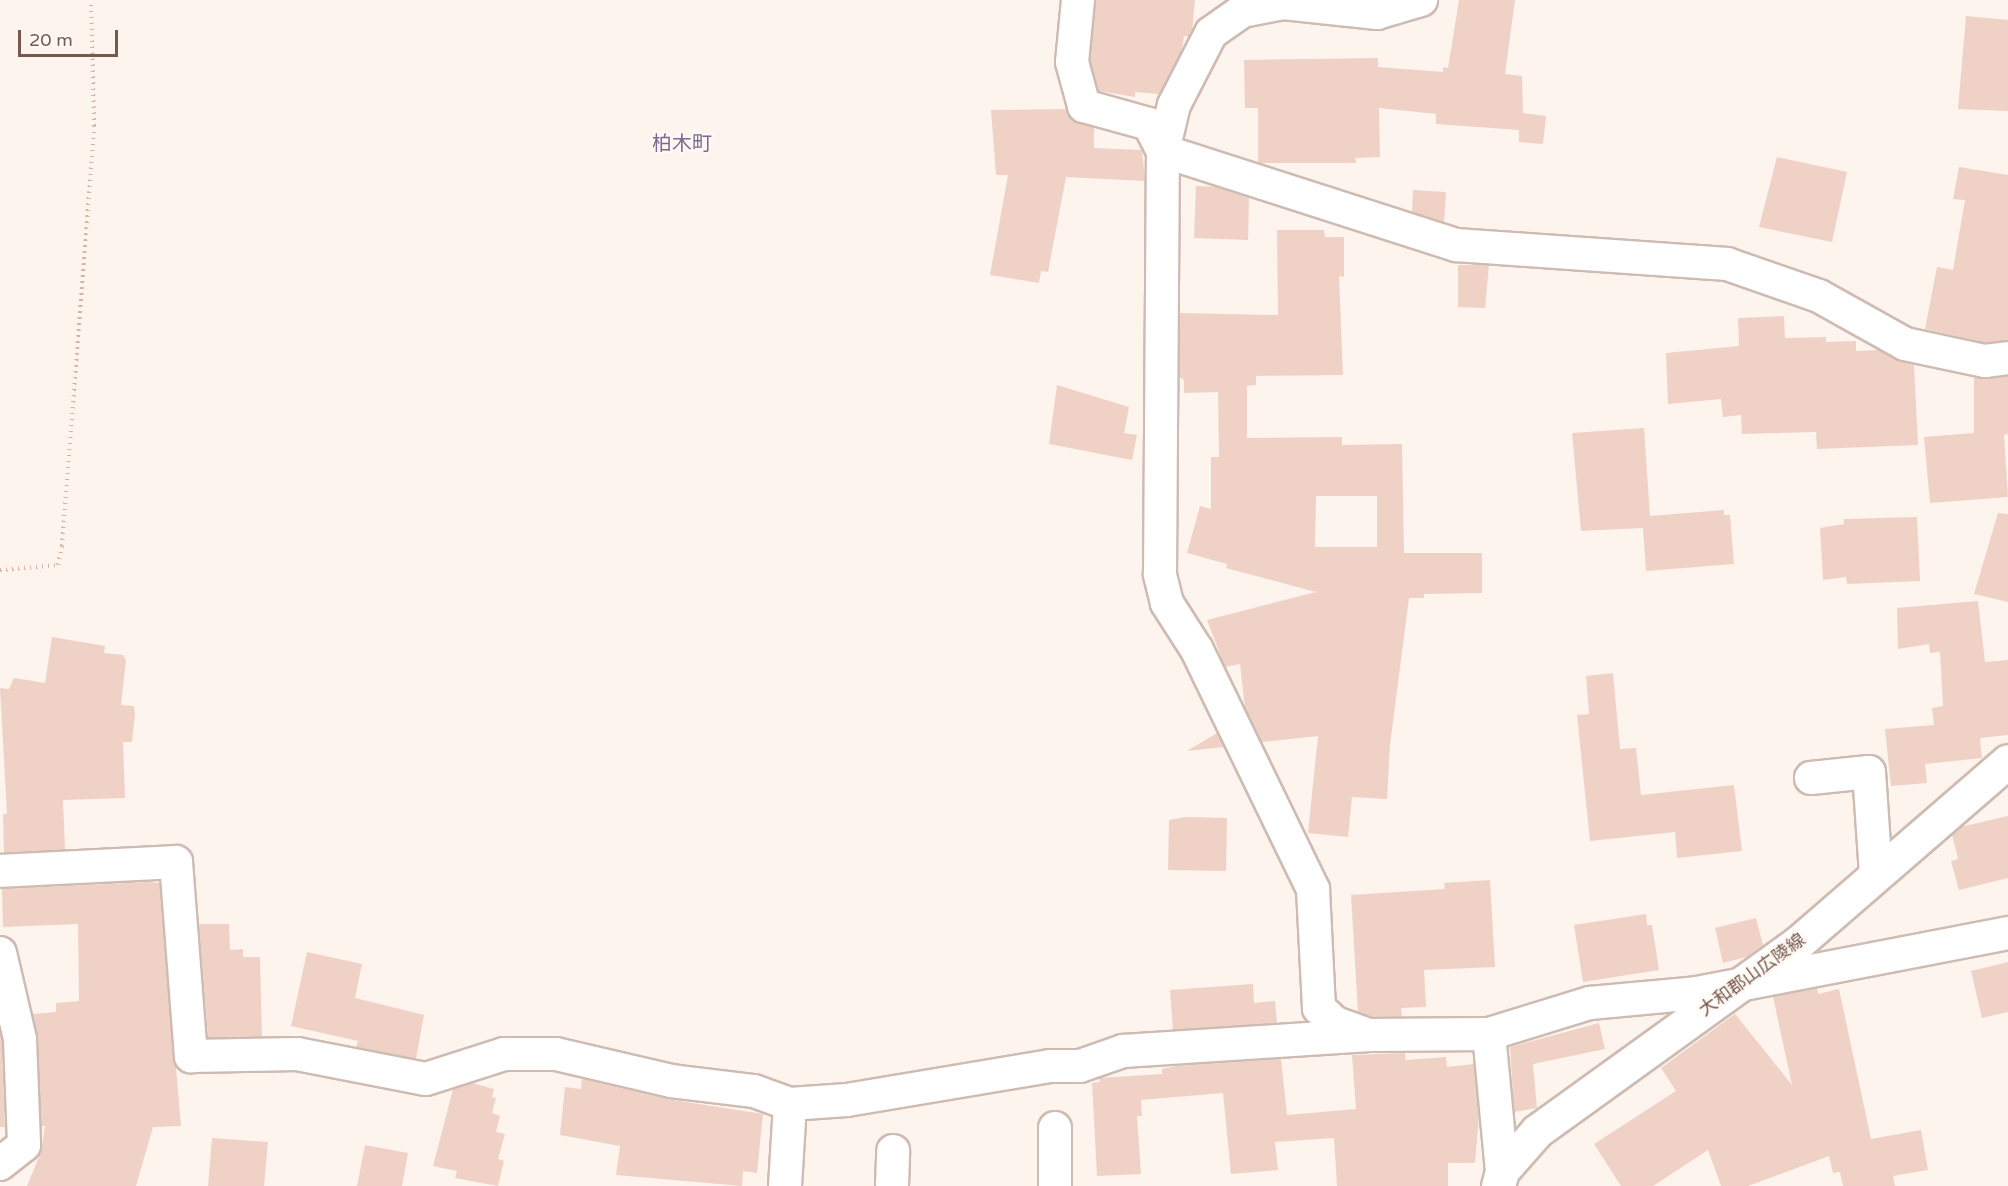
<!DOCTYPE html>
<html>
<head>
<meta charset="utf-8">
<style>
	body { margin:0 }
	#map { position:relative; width:2008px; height:1186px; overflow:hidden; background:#fcf4ed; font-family:"Varela Round","Noto Sans JP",sans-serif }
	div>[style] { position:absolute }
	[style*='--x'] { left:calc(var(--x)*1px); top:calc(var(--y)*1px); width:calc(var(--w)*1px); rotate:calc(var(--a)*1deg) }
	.building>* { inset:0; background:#f0d1c6 }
	.path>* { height:4px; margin-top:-2px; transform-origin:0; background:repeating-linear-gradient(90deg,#d5b4a8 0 1.5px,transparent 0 6px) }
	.roads { filter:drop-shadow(2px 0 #cebbb2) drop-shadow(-2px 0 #cebbb2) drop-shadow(0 2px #cebbb2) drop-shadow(0 -2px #cebbb2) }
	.minor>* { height:32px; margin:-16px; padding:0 16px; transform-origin:16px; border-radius:16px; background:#fff }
	.secondary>* { height:33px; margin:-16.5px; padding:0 16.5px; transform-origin:16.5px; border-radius:16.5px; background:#fff }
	span { translate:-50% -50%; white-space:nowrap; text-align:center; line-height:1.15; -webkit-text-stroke:5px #fef9f4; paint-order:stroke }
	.street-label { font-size:18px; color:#775950 }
	.neighbourhood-label { font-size:20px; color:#7e6891 }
	.scale { position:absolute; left:18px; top:30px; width:100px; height:27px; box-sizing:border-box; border:3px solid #775950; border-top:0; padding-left:8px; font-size:18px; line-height:21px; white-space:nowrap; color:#775950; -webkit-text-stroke:4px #fef9f4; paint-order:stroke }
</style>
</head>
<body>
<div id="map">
	<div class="building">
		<i style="clip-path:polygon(1096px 0,1195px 0,1192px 31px,1189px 37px,1184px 36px,1182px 50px,1159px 94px,1135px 92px,1135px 97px,1099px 91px,1090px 60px)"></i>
		<i style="clip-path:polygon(1459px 0,1515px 0,1505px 74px,1522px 76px,1523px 113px,1546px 116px,1543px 144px,1519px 142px,1519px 130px,1436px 124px,1436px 114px,1379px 108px,1380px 157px,1355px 158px,1356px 163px,1258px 163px,1258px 108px,1245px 108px,1244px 60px,1378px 58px,1378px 67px,1443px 72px,1443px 67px,1448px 68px)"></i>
		<i style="clip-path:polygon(1966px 16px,2008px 20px,2008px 111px,1958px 109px)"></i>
		<i style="clip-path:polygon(1066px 109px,1072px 119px,1094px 127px,1094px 148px,1142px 150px,1145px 181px,1066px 177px,1048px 272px,1041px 271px,1039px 283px,990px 275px,1008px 175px,996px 175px,991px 110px)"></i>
		<i style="clip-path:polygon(1777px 157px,1847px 172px,1832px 242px,1759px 227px)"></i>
		<i style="clip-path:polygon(1959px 167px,2008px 175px,2008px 340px,1986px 343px,1925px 329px,1937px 267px,1953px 270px,1965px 200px,1953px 199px)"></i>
		<i style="clip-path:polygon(1196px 186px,1216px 187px,1249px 198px,1248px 240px,1194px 238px)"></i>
		<i style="clip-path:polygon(1413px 190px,1446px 192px,1444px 222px,1412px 212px)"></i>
		<i style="clip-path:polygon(evenodd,1277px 230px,1324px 230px,1325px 237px,1344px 237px,1344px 277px,1339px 276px,1343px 375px,1256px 376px,1256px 385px,1247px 386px,1247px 438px,1342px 437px,1342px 445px,1402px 444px,1404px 553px,1482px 553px,1482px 593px,1424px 594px,1424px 598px,1409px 598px,1390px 745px,1387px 799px,1352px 797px,1348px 837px,1308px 833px,1318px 736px,1262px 742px,1245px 708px,1240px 664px,1225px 667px,1207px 620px,1316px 592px,1226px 568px,1227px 564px,1187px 553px,1200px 506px,1211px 509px,1211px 457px,1219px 457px,1218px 392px,1184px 393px,1184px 380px,1179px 377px,1180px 313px,1278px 315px,1277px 230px,1316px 496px,1377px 496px,1377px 547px,1315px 547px,1316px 496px)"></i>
		<i style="clip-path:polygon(1458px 265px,1489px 265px,1485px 308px,1458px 307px)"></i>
		<i style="clip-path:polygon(1784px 316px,1785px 338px,1826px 337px,1826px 342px,1856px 341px,1856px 351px,1878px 350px,1914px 364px,1918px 445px,1817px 449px,1816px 432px,1742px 434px,1741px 415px,1723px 417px,1721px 399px,1668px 404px,1666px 353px,1739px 346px,1738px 318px)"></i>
		<i style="clip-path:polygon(2008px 376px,2008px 434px,2004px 435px,2008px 497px,1930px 503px,1924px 437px,1974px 433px,1974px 377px)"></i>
		<i style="clip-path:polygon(1057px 385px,1129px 407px,1124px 433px,1137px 435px,1132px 460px,1049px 444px)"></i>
		<i style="clip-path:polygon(1644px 428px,1650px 516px,1724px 510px,1724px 515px,1730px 515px,1734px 564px,1646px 571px,1643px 528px,1581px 531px,1572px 433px)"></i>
		<i style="clip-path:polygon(1998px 513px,2008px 514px,2008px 602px,1974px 594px)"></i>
		<i style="clip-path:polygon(1917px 517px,1920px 581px,1847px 584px,1846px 577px,1823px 580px,1820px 528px,1844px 524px,1844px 519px)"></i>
		<i style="clip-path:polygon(1978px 601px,1985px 662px,2008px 660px,2008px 735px,1980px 738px,1982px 758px,1925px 764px,1927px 783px,1891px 786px,1885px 729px,1934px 725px,1932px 708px,1943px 706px,1940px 652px,1930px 653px,1929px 644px,1898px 649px,1897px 608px)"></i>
		<i style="clip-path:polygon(52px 637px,105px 646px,104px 653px,123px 655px,126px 660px,121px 705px,134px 706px,135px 714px,132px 742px,123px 742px,125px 798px,63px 800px,65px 850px,4px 853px,3px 814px,7px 814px,0 688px,9px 689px,14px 678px,45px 683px)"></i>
		<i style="clip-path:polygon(1613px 673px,1620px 749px,1636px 748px,1641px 795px,1734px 785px,1742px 851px,1677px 858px,1675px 832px,1590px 841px,1577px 715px,1589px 714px,1586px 676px)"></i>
		<i style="clip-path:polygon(1217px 733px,1224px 747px,1187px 751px)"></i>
		<i style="clip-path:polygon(2008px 816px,2008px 878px,1959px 890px,1951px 861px,1958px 859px,1952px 834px,1960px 827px)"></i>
		<i style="clip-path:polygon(1185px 817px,1227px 818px,1226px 871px,1168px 870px,1169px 820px)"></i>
		<i style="clip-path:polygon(1490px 880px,1495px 967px,1424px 970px,1426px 1007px,1401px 1008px,1402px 1017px,1372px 1017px,1358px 1012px,1351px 895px,1445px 889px,1444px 883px)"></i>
		<i style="clip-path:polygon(147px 882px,160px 883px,181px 1126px,153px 1127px,136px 1186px,27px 1186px,41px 1152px,45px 1126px,41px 1126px,38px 1038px,33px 1014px,56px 1012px,56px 1003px,79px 1001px,78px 924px,3px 927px,2px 889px)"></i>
		<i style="clip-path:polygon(1646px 914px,1647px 925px,1652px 925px,1659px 970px,1583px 982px,1574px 925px)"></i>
		<i style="clip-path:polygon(1756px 918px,1763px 945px,1746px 957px,1723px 963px,1715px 928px)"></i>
		<i style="clip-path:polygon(199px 924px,229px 924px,230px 950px,243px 949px,243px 957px,260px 957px,262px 1037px,208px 1038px)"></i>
		<i style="clip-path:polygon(307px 952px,362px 964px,355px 998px,424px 1015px,416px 1059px,356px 1047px,358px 1041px,291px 1026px)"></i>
		<i style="clip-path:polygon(2008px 962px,2008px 1012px,1982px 1018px,1971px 971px)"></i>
		<i style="clip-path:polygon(1253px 984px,1254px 1003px,1275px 1001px,1277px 1023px,1173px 1030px,1170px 990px)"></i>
		<i style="clip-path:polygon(1817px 988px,1818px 994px,1839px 989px,1871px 1139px,1921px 1130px,1928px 1170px,1893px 1176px,1895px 1186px,1843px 1186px,1840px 1172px,1833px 1173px,1829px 1156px,1748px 1186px,1721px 1186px,1708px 1150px,1653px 1186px,1621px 1186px,1594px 1144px,1676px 1091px,1661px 1068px,1735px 1014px,1792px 1085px,1773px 997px)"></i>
		<i style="clip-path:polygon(1599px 1023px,1605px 1049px,1533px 1064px,1537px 1108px,1514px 1112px,1510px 1047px)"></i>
		<i style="clip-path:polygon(0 1032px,2px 1041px,5px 1127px,0 1127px)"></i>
		<i style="clip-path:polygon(1405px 1053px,1406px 1060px,1446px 1057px,1447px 1067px,1474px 1064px,1479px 1115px,1475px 1163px,1448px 1163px,1448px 1186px,1337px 1186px,1334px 1138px,1275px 1142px,1278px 1170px,1231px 1174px,1223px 1093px,1141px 1100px,1142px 1116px,1137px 1116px,1141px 1174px,1097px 1176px,1092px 1083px,1100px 1082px,1099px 1078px,1162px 1074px,1162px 1069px,1176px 1066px,1281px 1059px,1287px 1115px,1356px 1109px,1352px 1055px)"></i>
		<i style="clip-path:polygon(582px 1079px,667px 1099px,763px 1114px,757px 1173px,743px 1171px,742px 1186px,616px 1175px,620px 1146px,560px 1135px,565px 1087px,581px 1089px)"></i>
		<i style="clip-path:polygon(472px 1083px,494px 1089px,492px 1097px,496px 1098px,492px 1113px,500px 1116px,496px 1132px,505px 1134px,498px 1159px,504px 1161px,498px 1186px,455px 1178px,457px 1171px,433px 1166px,453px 1089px)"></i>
		<i style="clip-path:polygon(212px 1138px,268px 1142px,264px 1186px,208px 1186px)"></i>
		<i style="clip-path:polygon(365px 1145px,408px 1153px,402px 1186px,357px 1186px)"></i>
	</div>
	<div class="path">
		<i style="--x:0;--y:570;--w:58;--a:-4.9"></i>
		<i style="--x:58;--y:565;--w:19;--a:-78"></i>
		<i style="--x:62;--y:546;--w:421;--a:-85.6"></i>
		<i style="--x:94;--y:126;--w:126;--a:-91.4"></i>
	</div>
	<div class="roads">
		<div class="minor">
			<i style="--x:1078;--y:0;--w:62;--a:95.5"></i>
			<i style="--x:1072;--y:62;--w:46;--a:74.7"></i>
			<i style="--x:1084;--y:106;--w:67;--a:15.5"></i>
			<i style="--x:1149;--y:124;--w:30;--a:63"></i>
			<i style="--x:1163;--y:151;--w:308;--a:17.8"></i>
			<i style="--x:1456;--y:245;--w:272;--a:4"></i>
			<i style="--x:1727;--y:264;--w:97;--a:19.2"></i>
			<i style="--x:1819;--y:296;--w:98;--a:29.2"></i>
			<i style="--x:1905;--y:344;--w:82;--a:12"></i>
			<i style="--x:1985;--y:361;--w:23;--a:-7"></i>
			<i style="--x:1811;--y:778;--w:58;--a:-5.9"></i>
			<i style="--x:1869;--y:772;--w:102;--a:86.1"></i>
			<i style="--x:0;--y:871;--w:176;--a:-2.9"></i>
			<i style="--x:176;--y:862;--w:195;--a:85.6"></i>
			<i style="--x:191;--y:1056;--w:106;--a:-1.1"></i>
			<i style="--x:297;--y:1054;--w:131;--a:11"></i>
			<i style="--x:426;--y:1079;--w:82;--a:-17.8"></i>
			<i style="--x:504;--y:1054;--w:52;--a:0"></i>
			<i style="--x:556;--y:1054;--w:118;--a:13.2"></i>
			<i style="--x:671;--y:1081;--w:84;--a:6.9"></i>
			<i style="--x:754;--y:1091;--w:38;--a:20"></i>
			<i style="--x:790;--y:1104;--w:57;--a:-4"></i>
			<i style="--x:847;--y:1100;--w:206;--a:-9.5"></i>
			<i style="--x:1050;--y:1066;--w:30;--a:0"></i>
			<i style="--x:1080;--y:1066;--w:46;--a:-19.2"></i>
			<i style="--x:1123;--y:1051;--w:247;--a:-3.7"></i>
			<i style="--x:1369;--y:1035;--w:120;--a:-0.5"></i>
			<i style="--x:1489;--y:1034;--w:106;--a:-17.1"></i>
			<i style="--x:1590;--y:1003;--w:107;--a:-5.3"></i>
			<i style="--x:1697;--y:993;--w:317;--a:-10.9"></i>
			<i style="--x:0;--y:953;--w:88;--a:76.9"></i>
			<i style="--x:20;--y:1039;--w:106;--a:87.8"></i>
			<i style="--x:24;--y:1145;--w:31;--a:142"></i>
			<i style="--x:1366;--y:1034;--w:33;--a:-160"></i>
			<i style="--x:1335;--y:1023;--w:22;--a:-137"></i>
			<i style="--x:1319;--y:1008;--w:119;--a:-92.9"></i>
			<i style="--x:1313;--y:889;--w:266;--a:-115.9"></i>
			<i style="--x:1197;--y:650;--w:56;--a:-122.6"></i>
			<i style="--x:1167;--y:603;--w:30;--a:-104"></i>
			<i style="--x:1160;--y:574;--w:423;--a:-89.6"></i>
			<i style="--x:1163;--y:151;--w:47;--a:-76.6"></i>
			<i style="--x:1174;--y:105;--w:81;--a:-62.8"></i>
			<i style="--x:1211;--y:33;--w:38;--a:-35"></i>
			<i style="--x:1242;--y:11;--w:42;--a:-11"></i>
			<i style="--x:1283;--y:3;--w:95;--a:6.1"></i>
			<i style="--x:1377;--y:13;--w:46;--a:-16.5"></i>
			<i style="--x:1489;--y:1034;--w:138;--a:84.6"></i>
			<i style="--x:1055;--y:1128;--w:58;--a:90"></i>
			<i style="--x:785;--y:1186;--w:82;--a:-86.5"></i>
			<i style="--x:892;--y:1186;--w:35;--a:-88"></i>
		</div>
		<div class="secondary">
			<i style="--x:1498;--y:1186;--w:16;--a:-75"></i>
			<i style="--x:1502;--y:1171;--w:53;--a:-48.8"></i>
			<i style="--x:1537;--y:1131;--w:323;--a:-35.8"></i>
			<i style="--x:1799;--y:942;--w:276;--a:-40.9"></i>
		</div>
	</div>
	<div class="street-label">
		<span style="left:1752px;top:975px;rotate:-36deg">大和郡山広陵線</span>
	</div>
	<div class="neighbourhood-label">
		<span style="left:682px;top:144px">柏木町</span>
	</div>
	<div class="scale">20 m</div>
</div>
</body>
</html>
